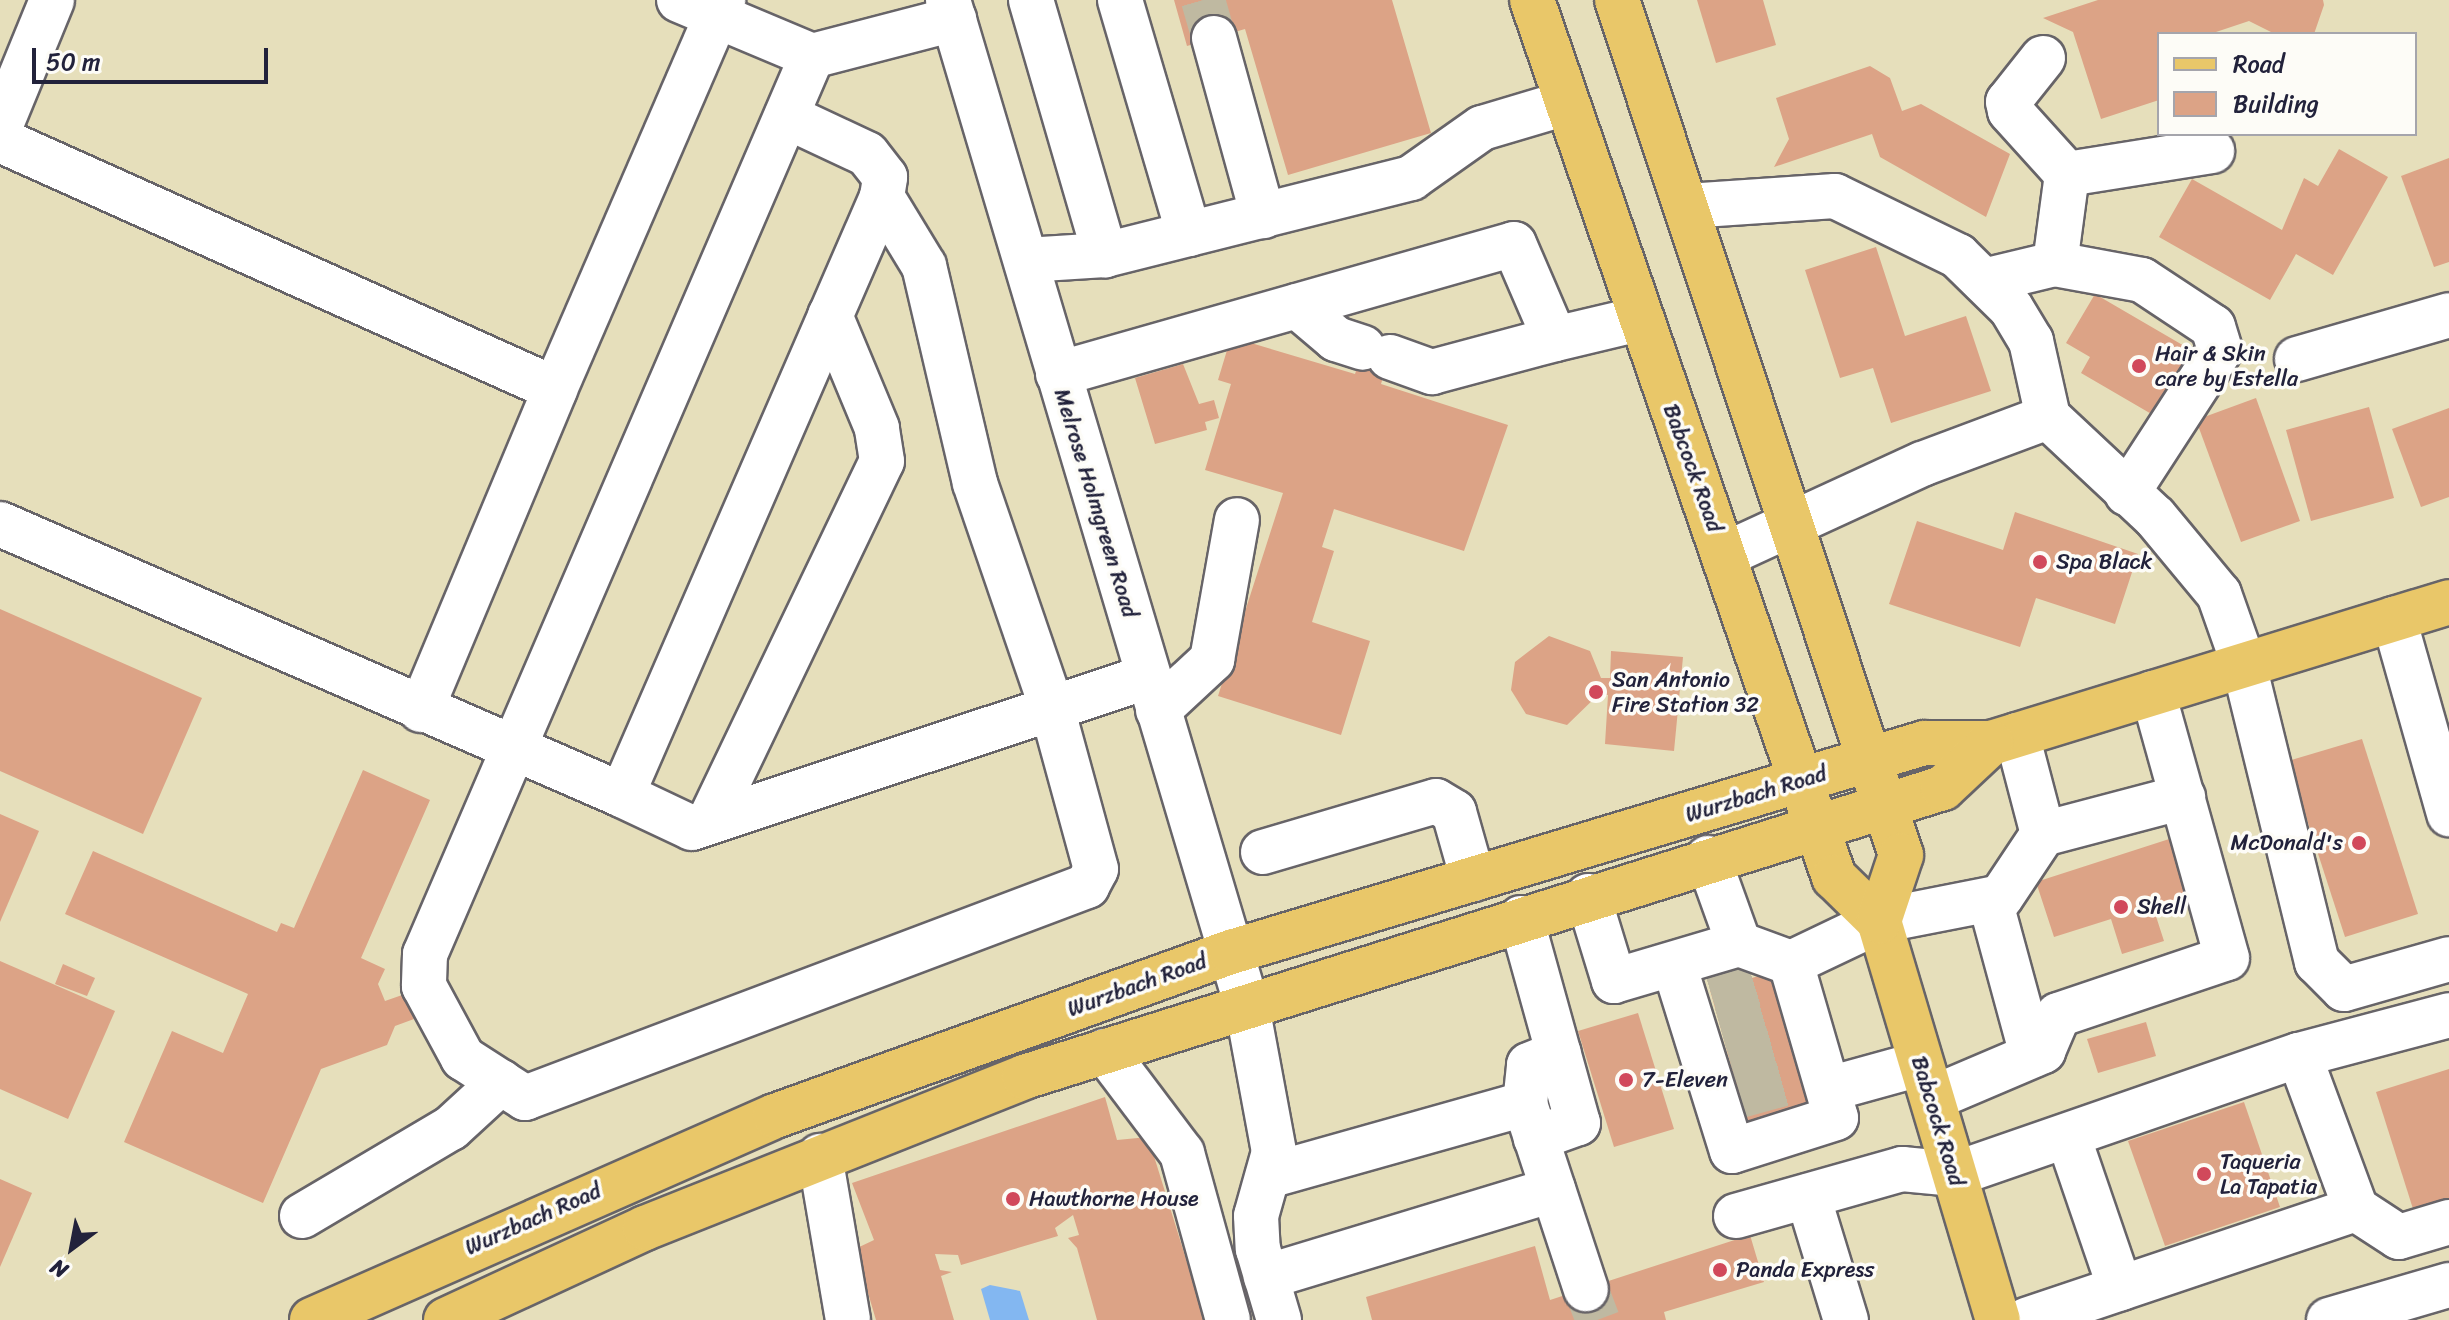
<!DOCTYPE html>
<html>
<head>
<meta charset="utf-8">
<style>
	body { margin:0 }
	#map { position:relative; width:2449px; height:1320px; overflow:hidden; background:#e6dfbb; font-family:Sriracha,sans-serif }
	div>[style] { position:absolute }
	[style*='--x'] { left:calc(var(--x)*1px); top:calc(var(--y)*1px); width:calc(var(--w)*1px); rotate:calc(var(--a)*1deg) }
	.water>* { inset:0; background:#83b7f1 }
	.building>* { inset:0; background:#dca386 }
	.minor-tunnel>* { height:44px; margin-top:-22px; transform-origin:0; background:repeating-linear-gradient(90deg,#bfb9a1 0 44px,transparent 0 66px) }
	.roads { filter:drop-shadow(2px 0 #676468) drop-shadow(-2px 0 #676468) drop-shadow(0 2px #676468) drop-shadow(0 -2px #676468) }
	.minor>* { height:44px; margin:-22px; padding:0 22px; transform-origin:22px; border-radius:22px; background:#fff }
	.major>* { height:44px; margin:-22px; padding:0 22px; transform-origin:22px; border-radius:22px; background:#e9c769 }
	.dots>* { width:22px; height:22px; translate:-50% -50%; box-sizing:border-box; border:4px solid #fdfcf7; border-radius:50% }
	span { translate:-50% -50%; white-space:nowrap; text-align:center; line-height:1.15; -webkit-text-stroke:7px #fdfcf7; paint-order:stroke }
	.poi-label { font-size:22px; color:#22223b }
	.left { translate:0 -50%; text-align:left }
	.right { translate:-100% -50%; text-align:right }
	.street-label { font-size:22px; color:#22223b }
	.legend { position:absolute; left:2157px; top:32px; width:260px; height:104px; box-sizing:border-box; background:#fdfcf7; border:2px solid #a5a5ac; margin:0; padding:10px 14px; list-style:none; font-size:24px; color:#22223b }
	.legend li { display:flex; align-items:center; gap:16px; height:40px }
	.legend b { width:40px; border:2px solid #a5a5ac }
	.north { position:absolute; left:32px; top:1208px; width:80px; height:80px; -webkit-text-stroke:6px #fdfcf7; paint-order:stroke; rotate:212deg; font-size:22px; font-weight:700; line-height:32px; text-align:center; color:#22223b }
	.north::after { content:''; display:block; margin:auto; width:28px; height:36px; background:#22223b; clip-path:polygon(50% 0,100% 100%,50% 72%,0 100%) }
	.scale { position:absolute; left:32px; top:48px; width:236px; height:36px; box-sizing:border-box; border:4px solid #22223b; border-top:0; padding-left:10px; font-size:24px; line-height:28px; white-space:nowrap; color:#22223b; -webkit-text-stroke:6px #fdfcf7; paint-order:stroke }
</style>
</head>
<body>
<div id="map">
	<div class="water">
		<i style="clip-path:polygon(990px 1285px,1020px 1291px,1029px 1320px,990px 1320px,981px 1289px)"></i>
	</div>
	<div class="building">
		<i style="clip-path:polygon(1174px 0,1392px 0,1431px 133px,1288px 175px,1245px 29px,1187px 46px)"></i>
		<i style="clip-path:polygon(1697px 0,1763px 0,1776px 45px,1716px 63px)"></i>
		<i style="clip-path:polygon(2098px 0,2323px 0,2324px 5px,2314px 34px,2275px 34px,2249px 21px,2210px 34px,2159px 34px,2159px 100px,2101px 119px,2073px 32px,2043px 18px)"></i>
		<i style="clip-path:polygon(1870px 66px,1890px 78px,1902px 111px,1921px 104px,2010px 154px,1986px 217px,1880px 157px,1872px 134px,1774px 167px,1789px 139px,1776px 98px)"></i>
		<i style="clip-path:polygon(2339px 149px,2388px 177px,2333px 275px,2296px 254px,2270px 300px,2159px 237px,2192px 179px,2282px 230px,2304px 178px,2318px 186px)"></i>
		<i style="clip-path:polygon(2449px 158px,2449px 262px,2434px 267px,2401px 176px)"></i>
		<i style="clip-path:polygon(1876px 247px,1905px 336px,1966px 316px,1991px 391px,1891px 423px,1873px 368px,1840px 378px,1805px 270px)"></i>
		<i style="clip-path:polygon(2095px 294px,2198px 354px,2160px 419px,2081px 373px,2090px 357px,2066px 343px)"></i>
		<i style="clip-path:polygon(1368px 334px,1394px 342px,1381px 384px,1508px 425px,1464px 551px,1334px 509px,1322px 547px,1334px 551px,1312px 622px,1370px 641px,1341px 735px,1218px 696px,1283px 493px,1205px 470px,1231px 384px,1218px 380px,1231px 337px,1355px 374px)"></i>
		<i style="clip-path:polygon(1183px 364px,1199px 404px,1214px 400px,1219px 418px,1205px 422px,1207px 430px,1155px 444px,1135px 378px)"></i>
		<i style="clip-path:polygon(2256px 398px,2300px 521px,2241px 542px,2196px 420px)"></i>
		<i style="clip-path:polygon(2369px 407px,2394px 498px,2311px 521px,2286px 430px)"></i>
		<i style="clip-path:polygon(2449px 408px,2449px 497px,2421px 507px,2392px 429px)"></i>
		<i style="clip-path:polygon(2015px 512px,2138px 554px,2115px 624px,2036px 598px,2020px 647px,1889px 604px,1917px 521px,2003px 550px)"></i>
		<i style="clip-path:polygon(0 609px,202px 698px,143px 834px,0 771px)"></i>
		<i style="clip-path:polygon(1549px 636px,1590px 651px,1601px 678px,1610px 678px,1611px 651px,1683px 657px,1674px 751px,1605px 744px,1608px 695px,1599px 694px,1567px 725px,1526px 714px,1511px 690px,1515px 662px)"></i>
		<i style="clip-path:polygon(2362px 739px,2418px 914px,2345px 937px,2288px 761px)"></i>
		<i style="clip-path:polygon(363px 770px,430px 800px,361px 958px,385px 969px,378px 984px,385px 1001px,405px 994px,414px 1019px,395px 1026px,387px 1045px,321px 1069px,263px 1203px,124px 1142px,172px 1031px,223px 1053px,248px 994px,65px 914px,93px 851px,277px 932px,281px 923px,294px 928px)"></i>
		<i style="clip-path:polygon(0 814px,39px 831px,0 922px)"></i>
		<i style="clip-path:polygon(2194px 831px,2213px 888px,2153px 907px,2164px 941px,2122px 954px,2111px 919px,2054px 937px,2036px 882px)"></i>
		<i style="clip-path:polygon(0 961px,115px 1011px,68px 1119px,0 1089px)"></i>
		<i style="clip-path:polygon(63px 964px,95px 978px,87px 996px,55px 984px)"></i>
		<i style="clip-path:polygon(1776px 971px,1817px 1115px,1750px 1133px,1710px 990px)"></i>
		<i style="clip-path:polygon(1638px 1013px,1674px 1129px,1614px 1147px,1578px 1031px)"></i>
		<i style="clip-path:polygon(2146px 1022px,2156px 1056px,2098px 1073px,2087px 1039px)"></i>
		<i style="clip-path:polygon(2449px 1069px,2449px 1201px,2414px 1212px,2376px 1092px)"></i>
		<i style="clip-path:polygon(1105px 1097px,1117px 1140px,1148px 1137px,1205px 1320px,1097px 1320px,1077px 1248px,1068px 1238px,1079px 1235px,1073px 1215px,1055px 1228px,1058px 1236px,961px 1265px,958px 1255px,935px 1254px,940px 1270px,952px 1272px,941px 1276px,954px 1320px,876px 1320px,855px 1249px,874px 1240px,852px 1183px)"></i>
		<i style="clip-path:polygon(2244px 1102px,2280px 1207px,2165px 1246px,2128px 1141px)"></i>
		<i style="clip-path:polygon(0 1179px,32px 1193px,0 1267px)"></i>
		<i style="clip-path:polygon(1750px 1235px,1764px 1282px,1664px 1312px,1666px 1320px,1372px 1320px,1366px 1297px,1535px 1246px,1550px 1300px)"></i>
	</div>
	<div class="minor-tunnel">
		<i style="--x:1203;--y:0;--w:40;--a:74"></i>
		<i style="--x:1712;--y:997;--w:69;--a:-16.9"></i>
		<i style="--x:1721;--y:1030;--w:70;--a:-15.8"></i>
		<i style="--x:1730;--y:1061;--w:69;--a:-15"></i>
		<i style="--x:1740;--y:1096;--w:68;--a:-15.3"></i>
		<i style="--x:1586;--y:1289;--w:33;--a:69"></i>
	</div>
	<div class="roads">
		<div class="minor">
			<i style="--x:679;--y:0;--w:144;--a:22.8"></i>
			<i style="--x:812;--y:56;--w:147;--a:-14.6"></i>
			<i style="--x:948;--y:0;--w:1049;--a:73.45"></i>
			<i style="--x:1247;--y:1006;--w:148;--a:79.5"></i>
			<i style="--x:1274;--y:1152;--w:66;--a:105.7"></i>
			<i style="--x:1256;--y:1216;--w:33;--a:87"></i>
			<i style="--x:1258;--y:1249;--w:74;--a:73.5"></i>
			<i style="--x:1031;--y:0;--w:266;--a:73.8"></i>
			<i style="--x:1120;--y:0;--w:244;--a:73.6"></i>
			<i style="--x:1214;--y:38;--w:185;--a:74.6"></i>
			<i style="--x:812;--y:56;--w:978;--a:113.31"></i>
			<i style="--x:425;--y:954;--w:32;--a:92"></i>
			<i style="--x:424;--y:986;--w:82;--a:61.6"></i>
			<i style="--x:463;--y:1058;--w:74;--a:32.8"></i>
			<i style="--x:525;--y:1098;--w:601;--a:-20.67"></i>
			<i style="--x:1087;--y:886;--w:19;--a:-62"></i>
			<i style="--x:1096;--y:869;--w:167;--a:-105.3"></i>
			<i style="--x:1052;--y:708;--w:238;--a:-108.9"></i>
			<i style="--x:975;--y:483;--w:223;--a:-103.2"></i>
			<i style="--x:924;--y:266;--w:81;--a:-121.3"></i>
			<i style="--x:2043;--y:58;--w:56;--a:128.5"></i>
			<i style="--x:2008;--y:102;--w:9;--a:77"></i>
			<i style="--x:2010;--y:111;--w:85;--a:47.9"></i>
			<i style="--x:0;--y:127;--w:137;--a:-67.7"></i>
			<i style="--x:0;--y:140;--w:608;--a:24.16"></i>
			<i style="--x:555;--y:389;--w:424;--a:-66.6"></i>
			<i style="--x:1687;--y:206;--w:148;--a:-3.9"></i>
			<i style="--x:1835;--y:196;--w:137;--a:26"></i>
			<i style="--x:1958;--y:256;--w:74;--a:44.5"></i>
			<i style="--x:2011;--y:308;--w:39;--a:59"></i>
			<i style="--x:2031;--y:341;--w:78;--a:77.4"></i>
			<i style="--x:1026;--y:260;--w:79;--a:-3.6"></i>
			<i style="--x:1105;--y:255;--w:316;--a:-14.1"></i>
			<i style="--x:1411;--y:178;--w:87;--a:-35.2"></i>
			<i style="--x:1482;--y:128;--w:88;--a:-16.6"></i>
			<i style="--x:2055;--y:264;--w:91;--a:-82.4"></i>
			<i style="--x:2067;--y:174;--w:147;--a:-9"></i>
			<i style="--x:1984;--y:281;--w:73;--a:-13.5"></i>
			<i style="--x:2055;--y:264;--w:88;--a:10.4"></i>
			<i style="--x:2142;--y:280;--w:85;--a:33.5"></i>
			<i style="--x:2213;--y:327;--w:24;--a:73"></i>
			<i style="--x:2220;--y:350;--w:171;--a:123"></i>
			<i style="--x:1297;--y:306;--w:51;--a:40.2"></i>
			<i style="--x:1336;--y:339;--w:28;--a:18"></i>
			<i style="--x:1390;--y:357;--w:45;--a:19.7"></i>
			<i style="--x:1432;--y:372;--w:127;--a:-15"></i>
			<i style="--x:2297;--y:359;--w:158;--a:-16.1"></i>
			<i style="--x:1058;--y:374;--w:474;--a:-15.9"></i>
			<i style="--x:1514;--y:244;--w:103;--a:66.7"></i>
			<i style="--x:1555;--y:339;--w:86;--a:-13.4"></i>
			<i style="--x:0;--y:524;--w:678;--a:23.54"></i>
			<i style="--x:622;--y:795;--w:652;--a:-66.5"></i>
			<i style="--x:882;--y:197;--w:20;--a:-81"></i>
			<i style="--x:885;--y:177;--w:29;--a:-128"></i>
			<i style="--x:867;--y:154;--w:89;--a:-154.9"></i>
			<i style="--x:1724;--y:555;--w:218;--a:-24.7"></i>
			<i style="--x:1922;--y:464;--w:134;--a:-20.5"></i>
			<i style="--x:2048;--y:417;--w:146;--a:43.1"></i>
			<i style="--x:2155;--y:517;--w:100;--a:50.3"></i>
			<i style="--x:2219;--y:594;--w:75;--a:70.6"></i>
			<i style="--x:2244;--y:665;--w:306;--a:76.2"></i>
			<i style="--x:2317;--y:962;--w:38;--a:45"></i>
			<i style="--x:2344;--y:989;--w:109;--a:-15.9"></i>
			<i style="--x:2394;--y:619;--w:203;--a:74.2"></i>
			<i style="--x:421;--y:710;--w:348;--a:-67.3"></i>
			<i style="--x:1158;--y:710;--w:74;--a:-42.8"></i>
			<i style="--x:1212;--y:660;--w:142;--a:-79.9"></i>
			<i style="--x:2017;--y:735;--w:102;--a:75.3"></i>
			<i style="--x:2043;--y:834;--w:145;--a:-14.8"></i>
			<i style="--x:622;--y:795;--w:77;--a:25.2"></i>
			<i style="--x:692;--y:828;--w:481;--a:-18.4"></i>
			<i style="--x:709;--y:822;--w:400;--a:-64.4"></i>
			<i style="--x:882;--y:461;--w:33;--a:-99"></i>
			<i style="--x:877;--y:428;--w:122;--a:-112.6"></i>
			<i style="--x:1263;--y:852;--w:180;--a:-16.4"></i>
			<i style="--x:1436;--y:801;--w:21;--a:31"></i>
			<i style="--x:1454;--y:812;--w:70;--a:74.2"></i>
			<i style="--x:1708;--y:858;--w:91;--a:70.2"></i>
			<i style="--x:1588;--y:896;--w:89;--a:73"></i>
			<i style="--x:1614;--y:981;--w:130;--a:-16.5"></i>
			<i style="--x:1739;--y:944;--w:55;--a:20.1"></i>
			<i style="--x:1791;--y:963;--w:161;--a:73.8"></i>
			<i style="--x:1836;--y:1118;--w:109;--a:162.4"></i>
			<i style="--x:1732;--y:1151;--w:195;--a:-107.3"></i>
			<i style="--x:1990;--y:900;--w:161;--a:74.8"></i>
			<i style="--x:1521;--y:918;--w:213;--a:74.5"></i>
			<i style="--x:1578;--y:1123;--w:45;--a:160.3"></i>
			<i style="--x:1791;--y:963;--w:98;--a:-25.5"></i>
			<i style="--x:1879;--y:921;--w:124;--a:-11.1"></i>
			<i style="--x:2001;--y:897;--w:76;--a:-56.3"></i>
			<i style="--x:1105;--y:1051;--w:128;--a:53"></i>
			<i style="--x:1182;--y:1153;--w:173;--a:74.6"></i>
			<i style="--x:2299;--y:1055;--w:155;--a:-14.9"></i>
			<i style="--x:1829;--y:1089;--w:94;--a:-15.4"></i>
			<i style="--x:1933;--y:1098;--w:120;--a:-23.1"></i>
			<i style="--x:2043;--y:1051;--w:39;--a:-67"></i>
			<i style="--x:2058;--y:1015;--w:178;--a:-18.6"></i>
			<i style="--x:2227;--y:958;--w:275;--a:-105.6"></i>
			<i style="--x:1525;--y:1104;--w:39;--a:-84"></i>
			<i style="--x:1529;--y:1065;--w:32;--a:-22"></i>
			<i style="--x:2068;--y:1136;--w:161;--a:71.1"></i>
			<i style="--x:820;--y:1156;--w:166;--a:80.3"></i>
			<i style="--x:1268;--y:1176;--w:267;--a:-15.7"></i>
			<i style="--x:1525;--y:1104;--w:195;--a:71.8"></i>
			<i style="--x:1808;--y:1196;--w:130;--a:73"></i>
			<i style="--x:2356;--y:1209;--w:51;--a:33.1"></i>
			<i style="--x:2399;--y:1237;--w:52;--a:-16.7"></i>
			<i style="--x:302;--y:1216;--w:173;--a:-30.6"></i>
			<i style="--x:451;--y:1128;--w:68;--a:-42.6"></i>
			<i style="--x:1736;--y:1216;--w:173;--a:-15.8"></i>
			<i style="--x:1902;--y:1169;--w:53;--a:5.4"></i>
			<i style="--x:1955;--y:1174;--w:364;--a:-19.1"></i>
			<i style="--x:2299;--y:1055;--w:164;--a:69.7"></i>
			<i style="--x:2356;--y:1209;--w:347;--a:161.4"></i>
			<i style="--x:1266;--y:1277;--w:300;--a:-16.9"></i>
			<i style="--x:2329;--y:1320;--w:125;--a:-16.3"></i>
		</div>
		<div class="major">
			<i style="--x:1532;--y:0;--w:928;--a:71"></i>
			<i style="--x:1834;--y:877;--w:63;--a:44.4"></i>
			<i style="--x:1879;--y:921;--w:416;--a:73.4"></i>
			<i style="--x:1617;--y:0;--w:901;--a:71.63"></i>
			<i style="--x:1901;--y:855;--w:70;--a:108.4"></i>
			<i style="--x:312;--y:1320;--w:506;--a:-23.78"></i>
			<i style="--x:775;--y:1116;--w:485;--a:-19.8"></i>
			<i style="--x:1231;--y:952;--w:724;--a:-16.78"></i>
			<i style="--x:1924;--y:743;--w:67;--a:0"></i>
			<i style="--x:1991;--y:743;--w:479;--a:-17.1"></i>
			<i style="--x:446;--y:1320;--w:219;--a:-24.8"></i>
			<i style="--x:645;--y:1228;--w:408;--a:-21.7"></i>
			<i style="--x:1024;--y:1077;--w:963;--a:-17.46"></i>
			<i style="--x:1943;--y:788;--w:66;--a:-43.2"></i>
		</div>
	</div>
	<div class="dots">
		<i style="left:2139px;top:366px;background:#d1495b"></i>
		<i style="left:2040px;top:562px;background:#d1495b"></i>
		<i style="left:1596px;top:692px;background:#d1495b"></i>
		<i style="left:2359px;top:843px;background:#d1495b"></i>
		<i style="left:2121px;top:907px;background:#d1495b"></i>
		<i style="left:1626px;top:1080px;background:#d1495b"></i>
		<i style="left:2204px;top:1174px;background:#d1495b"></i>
		<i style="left:1013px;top:1199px;background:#d1495b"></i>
		<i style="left:1720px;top:1270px;background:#d1495b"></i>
	</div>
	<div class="poi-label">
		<span class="left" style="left:2155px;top:366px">Hair &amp; Skin<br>care by Estella</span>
		<span class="left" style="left:2056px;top:562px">Spa Black</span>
		<span class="left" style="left:1612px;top:692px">San Antonio<br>Fire Station 32</span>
		<span class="right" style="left:2343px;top:843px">McDonald's</span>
		<span class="left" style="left:2137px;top:907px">Shell</span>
		<span class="left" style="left:1642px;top:1080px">7-Eleven</span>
		<span class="left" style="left:2220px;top:1174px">Taqueria<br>La Tapatia</span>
		<span class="left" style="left:1029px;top:1199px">Hawthorne House</span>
		<span class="left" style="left:1736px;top:1270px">Panda Express</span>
	</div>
	<div class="street-label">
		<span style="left:1693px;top:468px;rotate:70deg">Babcock Road</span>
		<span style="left:1096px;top:503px;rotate:73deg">Melrose Holmgreen Road</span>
		<span style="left:1756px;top:794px;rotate:-17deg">Wurzbach Road</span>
		<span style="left:1137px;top:985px;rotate:-20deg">Wurzbach Road</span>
		<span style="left:1938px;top:1121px;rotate:73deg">Babcock Road</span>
		<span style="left:533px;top:1219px;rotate:-24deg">Wurzbach Road</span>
	</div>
	<ul class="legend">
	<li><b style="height:10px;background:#e9c769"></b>Road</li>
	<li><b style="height:22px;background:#dca386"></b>Building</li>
	</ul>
	<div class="north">N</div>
	<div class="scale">50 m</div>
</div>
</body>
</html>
